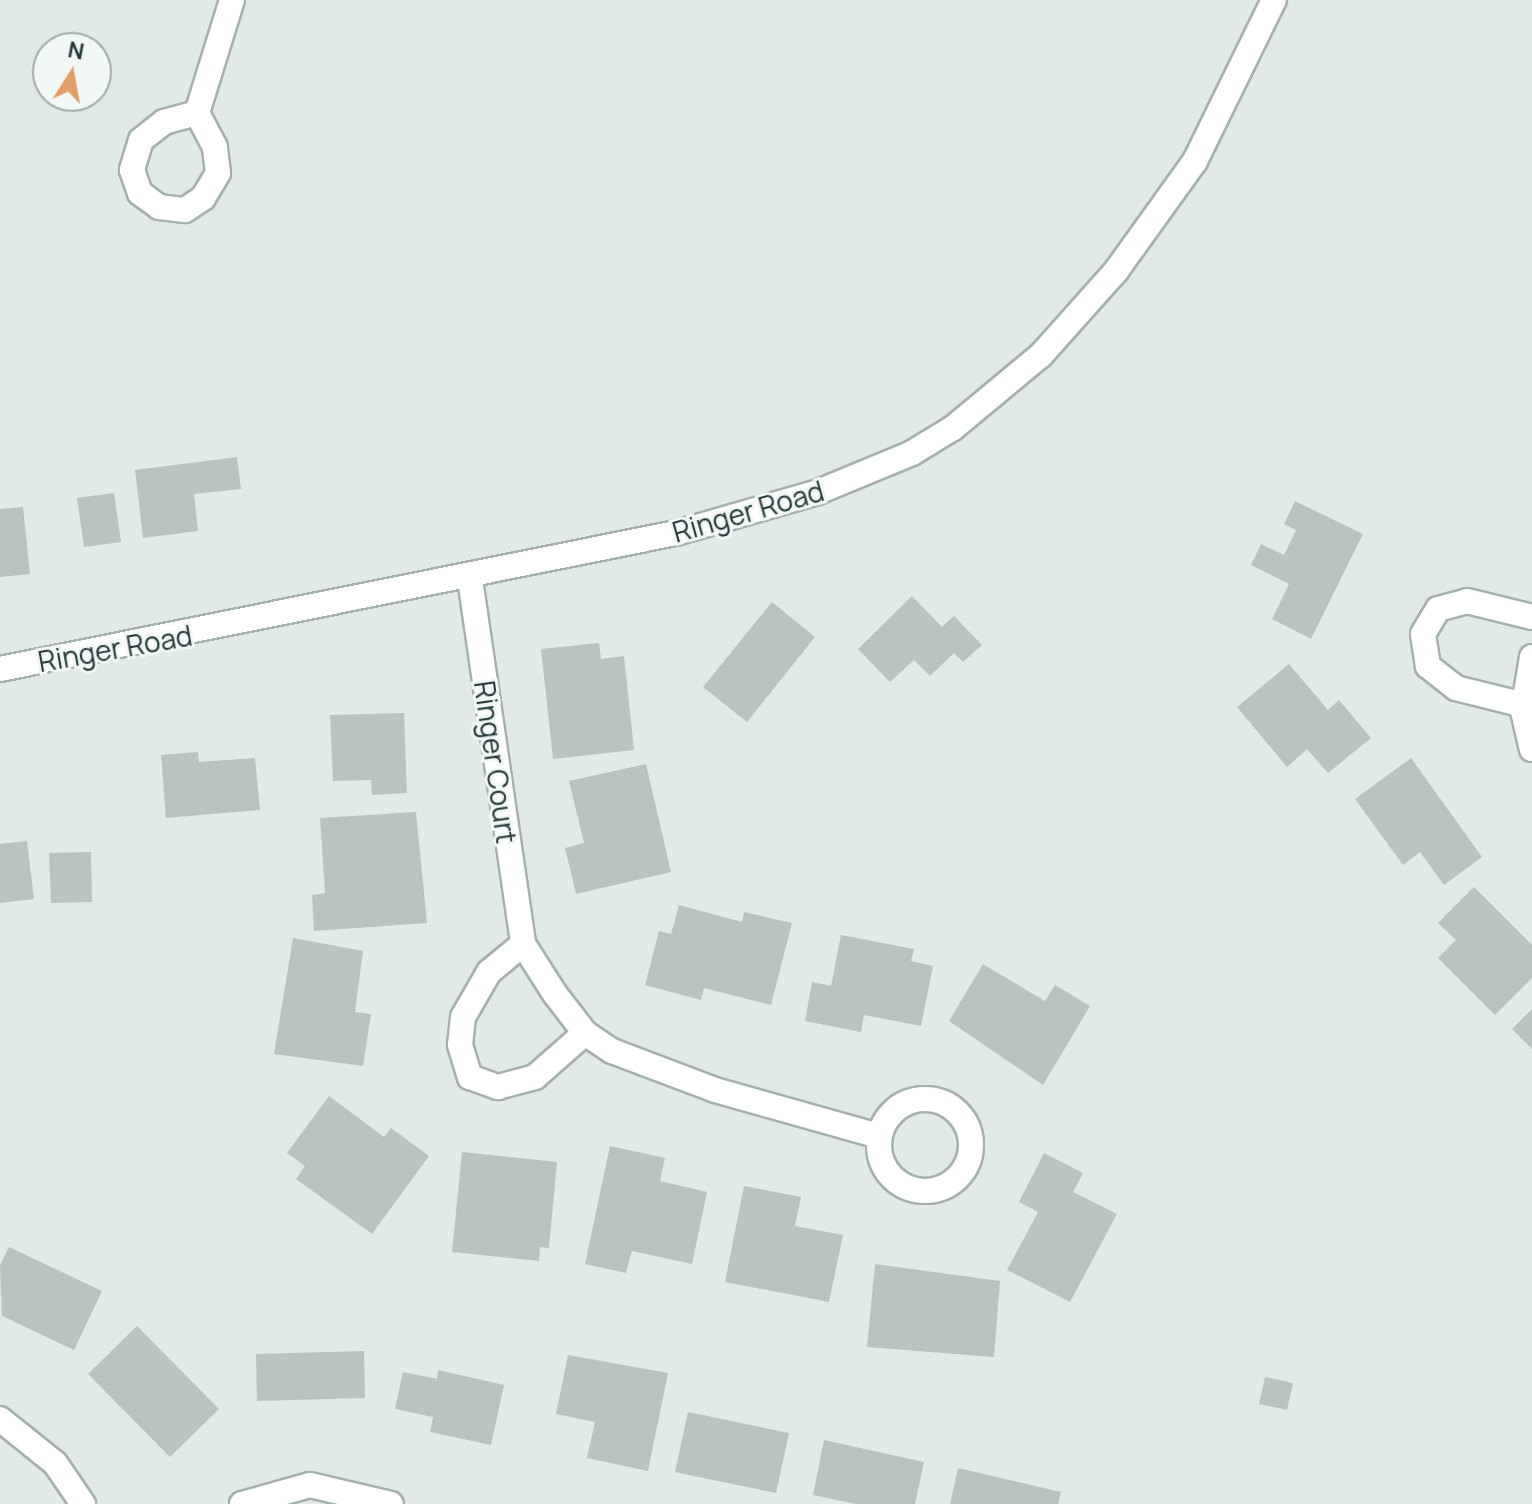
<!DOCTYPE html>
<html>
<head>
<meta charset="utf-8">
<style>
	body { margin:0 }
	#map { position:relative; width:1532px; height:1504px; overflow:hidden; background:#e1eae8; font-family:Manrope,sans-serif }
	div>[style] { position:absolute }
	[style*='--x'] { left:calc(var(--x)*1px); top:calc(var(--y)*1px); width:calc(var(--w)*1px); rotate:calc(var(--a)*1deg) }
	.building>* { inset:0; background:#b7c4c1 }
	.roads { filter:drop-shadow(2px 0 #a4b1af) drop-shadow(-2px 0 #a4b1af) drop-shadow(0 2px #a4b1af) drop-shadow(0 -2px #a4b1af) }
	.minor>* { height:24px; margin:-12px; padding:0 12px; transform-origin:12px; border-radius:12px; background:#fff }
	.minor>.ring { margin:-12px; padding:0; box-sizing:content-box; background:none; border:24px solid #fff; border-radius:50% }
	.tertiary>* { height:24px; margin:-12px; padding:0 12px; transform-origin:12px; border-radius:12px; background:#fff }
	span { translate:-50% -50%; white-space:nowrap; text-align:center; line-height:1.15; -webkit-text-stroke:6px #f1f7f5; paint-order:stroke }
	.street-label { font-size:28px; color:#233837 }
	.north { position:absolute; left:32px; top:32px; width:80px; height:80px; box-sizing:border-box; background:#f1f7f5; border:2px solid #9faba9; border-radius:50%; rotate:11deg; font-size:22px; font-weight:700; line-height:32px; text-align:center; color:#233837 }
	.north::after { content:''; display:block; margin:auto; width:28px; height:36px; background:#e29e66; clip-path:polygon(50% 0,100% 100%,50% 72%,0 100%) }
</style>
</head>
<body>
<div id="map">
	<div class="building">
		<i style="clip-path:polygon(237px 457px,241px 489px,194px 494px,198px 531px,143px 538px,135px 470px)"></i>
		<i style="clip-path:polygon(114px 493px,121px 542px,84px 547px,77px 498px)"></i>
		<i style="clip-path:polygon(1295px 501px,1363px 534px,1311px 639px,1272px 619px,1289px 584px,1251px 565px,1261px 544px,1284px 555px,1296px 530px,1284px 524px)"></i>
		<i style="clip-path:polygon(23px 507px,30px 574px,0 577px,0 509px)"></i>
		<i style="clip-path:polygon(912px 596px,942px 627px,954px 616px,982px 645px,963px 662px,954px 653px,930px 676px,914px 660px,890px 682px,858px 649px)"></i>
		<i style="clip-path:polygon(772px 602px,815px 637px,747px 722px,703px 687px)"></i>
		<i style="clip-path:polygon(599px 643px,601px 659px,624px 656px,634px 750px,553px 759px,541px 649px)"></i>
		<i style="clip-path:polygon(1289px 664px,1328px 710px,1339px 700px,1371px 738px,1328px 773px,1307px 749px,1287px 767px,1237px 707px)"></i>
		<i style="clip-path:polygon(404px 713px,407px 793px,372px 795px,371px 780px,333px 781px,330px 715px)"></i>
		<i style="clip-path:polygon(198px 752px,199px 762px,255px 758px,260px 810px,166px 818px,161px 755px)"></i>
		<i style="clip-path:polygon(1411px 758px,1482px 857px,1444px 885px,1420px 852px,1403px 865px,1355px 799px)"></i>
		<i style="clip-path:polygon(646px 764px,671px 872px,576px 894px,565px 848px,584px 843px,569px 781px)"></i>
		<i style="clip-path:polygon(416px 812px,427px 923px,314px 931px,312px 895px,325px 893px,320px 818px)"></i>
		<i style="clip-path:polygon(27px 841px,34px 899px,0 903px,0 844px)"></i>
		<i style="clip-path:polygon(91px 852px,92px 902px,51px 903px,49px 853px)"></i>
		<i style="clip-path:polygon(1474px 887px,1532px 945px,1532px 978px,1495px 1015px,1438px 958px,1456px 940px,1438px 923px)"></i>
		<i style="clip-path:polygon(679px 905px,742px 922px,744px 912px,792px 923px,771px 1005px,704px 988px,701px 1000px,645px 985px,659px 931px,671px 934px)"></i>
		<i style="clip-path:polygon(841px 935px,914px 949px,911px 961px,933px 966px,921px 1026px,864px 1015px,861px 1032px,805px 1021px,812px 982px,831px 986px)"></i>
		<i style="clip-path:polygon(293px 938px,363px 951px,355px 1012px,371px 1014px,363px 1066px,274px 1054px)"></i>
		<i style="clip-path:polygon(983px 964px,1045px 1001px,1055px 985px,1090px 1006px,1043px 1085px,949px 1021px)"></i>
		<i style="clip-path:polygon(1532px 1009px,1532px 1049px,1512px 1029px)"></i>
		<i style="clip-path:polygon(329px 1096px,384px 1137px,391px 1128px,429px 1156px,372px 1234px,296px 1179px,305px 1166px,287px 1153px)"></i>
		<i style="clip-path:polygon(610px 1146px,665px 1158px,660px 1181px,707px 1192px,692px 1264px,632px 1251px,626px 1273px,585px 1264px)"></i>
		<i style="clip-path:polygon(462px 1152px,557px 1162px,549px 1248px,540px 1247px,539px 1261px,452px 1252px)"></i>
		<i style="clip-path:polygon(1044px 1153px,1083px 1173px,1073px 1192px,1117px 1214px,1070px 1302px,1007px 1270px,1038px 1212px,1019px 1202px)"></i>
		<i style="clip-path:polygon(744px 1186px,801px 1197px,795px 1226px,843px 1235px,829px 1302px,725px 1282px)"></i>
		<i style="clip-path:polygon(9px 1247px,102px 1291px,74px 1350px,2px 1316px,0 1265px)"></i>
		<i style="clip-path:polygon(875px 1264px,1000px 1281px,994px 1357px,867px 1347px)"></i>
		<i style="clip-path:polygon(137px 1326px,219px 1409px,170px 1457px,88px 1374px)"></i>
		<i style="clip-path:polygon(364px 1351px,365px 1398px,257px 1401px,256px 1354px)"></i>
		<i style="clip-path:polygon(568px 1355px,668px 1373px,648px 1471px,587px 1458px,595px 1422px,556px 1414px)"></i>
		<i style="clip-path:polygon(438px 1370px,504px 1385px,491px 1445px,430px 1432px,433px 1417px,395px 1409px,403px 1372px,437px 1379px)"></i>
		<i style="clip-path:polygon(1265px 1377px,1293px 1383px,1287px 1410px,1259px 1404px)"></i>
		<i style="clip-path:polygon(688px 1412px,789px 1433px,776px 1493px,675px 1472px)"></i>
		<i style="clip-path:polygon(824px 1440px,924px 1462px,915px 1504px,856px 1504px,813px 1495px)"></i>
		<i style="clip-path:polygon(958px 1468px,1061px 1492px,1058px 1504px,950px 1504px)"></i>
	</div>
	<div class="roads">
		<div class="minor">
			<i style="--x:197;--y:113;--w:34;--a:165"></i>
			<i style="--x:164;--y:122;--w:29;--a:142"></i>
			<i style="--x:141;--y:140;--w:31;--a:107"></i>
			<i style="--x:132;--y:170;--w:24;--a:71"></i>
			<i style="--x:140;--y:193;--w:24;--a:36"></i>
			<i style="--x:159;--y:207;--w:26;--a:7"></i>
			<i style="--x:185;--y:210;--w:22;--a:-34"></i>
			<i style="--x:203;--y:198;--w:29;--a:-59"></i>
			<i style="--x:218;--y:173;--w:26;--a:-97"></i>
			<i style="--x:215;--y:147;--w:38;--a:-118"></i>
			<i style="--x:197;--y:113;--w:118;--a:-72.8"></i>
			<i style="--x:470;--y:579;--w:369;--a:81.7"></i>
			<i style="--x:523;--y:944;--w:59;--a:57.4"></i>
			<i style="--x:555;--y:994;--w:49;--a:52.4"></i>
			<i style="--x:585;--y:1033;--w:32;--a:34"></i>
			<i style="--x:612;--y:1051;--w:110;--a:20.7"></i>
			<i style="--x:715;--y:1090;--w:170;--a:15.7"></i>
			<i style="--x:1532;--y:657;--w:55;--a:99.5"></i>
			<i style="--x:1523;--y:711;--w:39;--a:77"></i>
			<i style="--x:1524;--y:705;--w:70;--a:-166"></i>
			<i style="--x:1456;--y:688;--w:36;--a:-142"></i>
			<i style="--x:1428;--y:666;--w:32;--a:-99"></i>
			<i style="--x:1423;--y:634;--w:29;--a:-59"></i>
			<i style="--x:1438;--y:609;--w:30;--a:-15"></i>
			<i style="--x:1467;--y:601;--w:67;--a:13.8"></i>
			<i style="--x:523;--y:944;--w:44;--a:140.5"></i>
			<i style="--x:489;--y:972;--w:52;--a:120"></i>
			<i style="--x:463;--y:1017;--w:28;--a:96"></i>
			<i style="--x:460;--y:1045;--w:34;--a:73"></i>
			<i style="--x:470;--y:1077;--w:30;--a:20"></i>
			<i style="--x:498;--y:1087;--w:38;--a:-15"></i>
			<i style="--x:535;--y:1077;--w:67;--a:-41.3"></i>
			<i class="ring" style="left:879px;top:1099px;width:68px;height:68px"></i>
			<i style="--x:0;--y:1419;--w:70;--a:38.7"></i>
			<i style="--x:55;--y:1463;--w:50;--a:55.7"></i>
			<i style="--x:242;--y:1504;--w:71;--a:-15.6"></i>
			<i style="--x:310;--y:1485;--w:83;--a:13.2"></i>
		</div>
		<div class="tertiary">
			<i style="--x:0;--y:669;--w:690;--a:-11.38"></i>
			<i style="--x:676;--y:533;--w:148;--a:-16.1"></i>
			<i style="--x:818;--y:492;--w:102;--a:-22.5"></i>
			<i style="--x:912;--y:453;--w:48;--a:-31.4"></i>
			<i style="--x:953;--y:428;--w:114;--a:-39.7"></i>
			<i style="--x:1041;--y:355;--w:113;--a:-48.2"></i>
			<i style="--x:1116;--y:271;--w:135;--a:-54.3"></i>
			<i style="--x:1195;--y:161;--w:179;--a:-63.9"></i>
		</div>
	</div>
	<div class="street-label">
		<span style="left:748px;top:511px;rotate:-16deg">Ringer Road</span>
		<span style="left:115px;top:648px;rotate:-10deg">Ringer Road</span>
		<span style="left:496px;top:762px;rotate:82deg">Ringer Court</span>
	</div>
	<div class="north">N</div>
</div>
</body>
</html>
